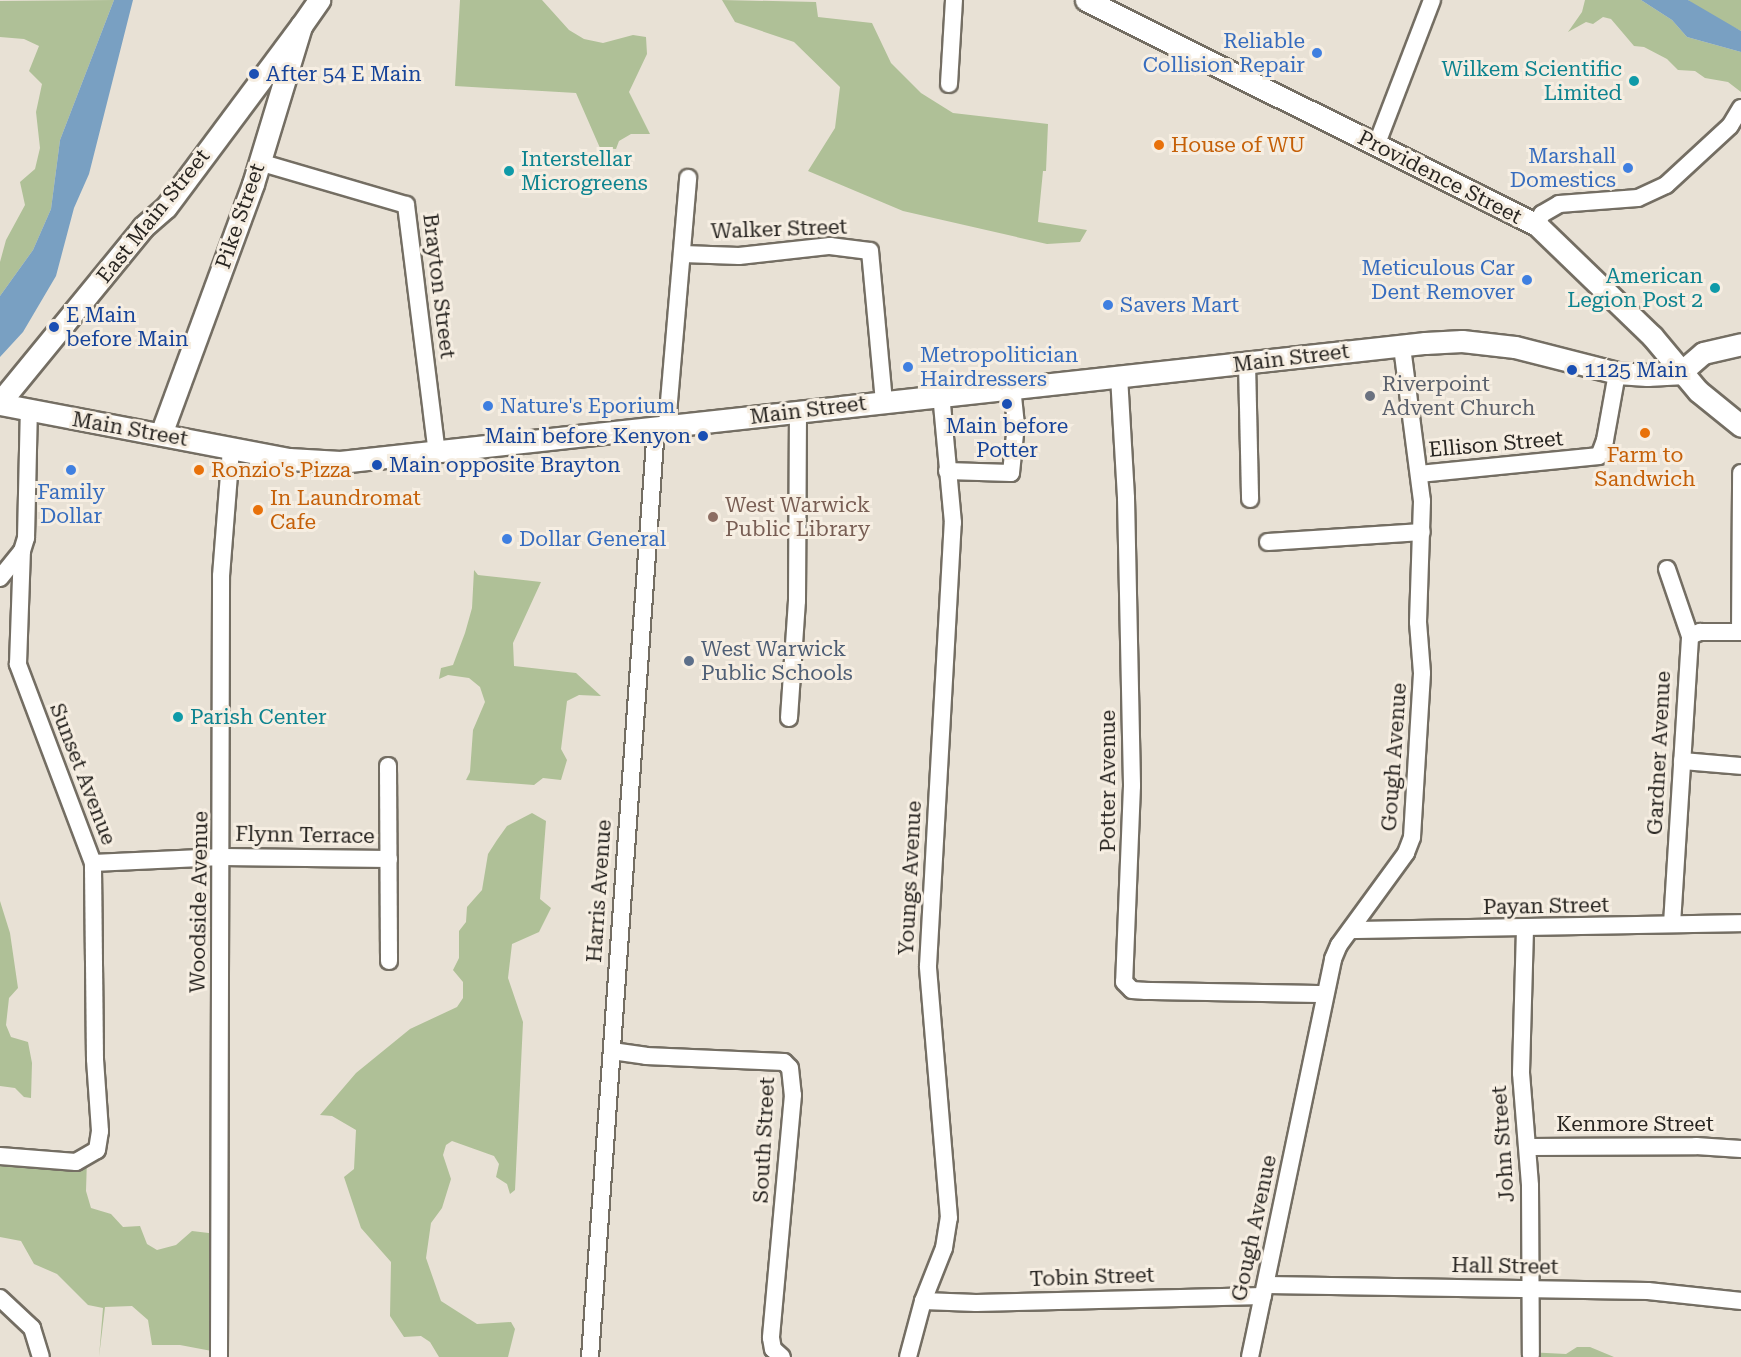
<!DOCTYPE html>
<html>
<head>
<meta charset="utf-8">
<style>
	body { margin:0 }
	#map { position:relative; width:1741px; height:1357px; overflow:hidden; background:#e8e1d5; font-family:"Roboto Serif",serif }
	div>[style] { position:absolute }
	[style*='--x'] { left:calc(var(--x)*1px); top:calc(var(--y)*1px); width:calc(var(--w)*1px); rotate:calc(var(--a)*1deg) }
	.green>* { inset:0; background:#afc097 }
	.water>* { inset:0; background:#79a0c2 }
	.roads { filter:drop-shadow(2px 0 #746e63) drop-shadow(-2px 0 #746e63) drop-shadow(0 2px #746e63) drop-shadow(0 -2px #746e63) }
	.minor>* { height:16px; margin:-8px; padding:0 8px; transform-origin:8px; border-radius:8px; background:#fff }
	.major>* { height:21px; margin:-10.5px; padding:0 10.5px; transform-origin:10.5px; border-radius:10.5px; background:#fff }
	.dots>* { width:16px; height:16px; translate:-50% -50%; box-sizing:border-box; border:3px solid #f6eee2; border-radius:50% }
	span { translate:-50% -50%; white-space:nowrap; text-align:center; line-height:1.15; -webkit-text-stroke:6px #f6eee2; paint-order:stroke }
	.shop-label { font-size:21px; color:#366cbe }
	.right { translate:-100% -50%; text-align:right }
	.left { translate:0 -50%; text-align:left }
	.culture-label { font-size:21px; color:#0d838f }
	.transit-label { font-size:21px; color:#164399 }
	.food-label { font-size:21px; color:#c56008 }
	.street-label { font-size:21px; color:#282521 }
	.worship-label { font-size:21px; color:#5b616d }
	.education-label { font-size:21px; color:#785e54 }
	.service-label { font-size:21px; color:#4e5e75 }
</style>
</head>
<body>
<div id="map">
	<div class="green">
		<i style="clip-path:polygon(114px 0,60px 140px,51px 209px,33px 250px,0 296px,0 262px,6px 240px,25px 205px,20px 182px,35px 169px,40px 148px,36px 112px,42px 84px,29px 71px,39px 46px,24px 39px,0 37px,0 1px)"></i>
		<i style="clip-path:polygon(460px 0,542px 0,569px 30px,584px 39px,603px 43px,633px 35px,646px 37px,647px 54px,629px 92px,650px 134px,631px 134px,619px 141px,616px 149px,600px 148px,576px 93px,455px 86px)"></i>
		<i style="clip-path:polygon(722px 0,816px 2px,818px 17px,872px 23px,891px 63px,921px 93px,953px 113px,1048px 124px,1046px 171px,1043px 171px,1038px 222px,1087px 230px,1080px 242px,1047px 244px,903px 211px,808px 171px,835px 128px,840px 87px,794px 42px,735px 22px)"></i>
		<i style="clip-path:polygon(1585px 0,1641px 0,1672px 20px,1687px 37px,1741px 52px,1741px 92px,1728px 82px,1705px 78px,1695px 71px,1678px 70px,1667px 59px,1644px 47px,1634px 46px,1611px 19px,1603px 17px,1593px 24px,1586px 22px,1568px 32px,1582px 12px)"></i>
		<i style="clip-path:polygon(1688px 0,1741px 0,1741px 31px,1701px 11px)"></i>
		<i style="clip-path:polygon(474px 570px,478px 575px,541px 582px,513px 643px,514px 666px,576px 673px,601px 696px,579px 695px,567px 701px,561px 749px,567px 760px,561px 780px,543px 778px,534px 785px,466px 780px,470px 772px,473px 730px,485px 702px,480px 687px,469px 678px,448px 675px,439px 679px,441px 668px,453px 665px,465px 633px,472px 608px)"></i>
		<i style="clip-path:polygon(532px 813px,546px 821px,540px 899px,551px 908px,539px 932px,512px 944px,508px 978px,523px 1022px,515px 1190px,510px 1194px,507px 1184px,496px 1177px,499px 1164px,494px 1156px,452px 1141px,446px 1145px,443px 1155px,451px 1179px,442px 1208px,431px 1223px,426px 1258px,441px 1301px,477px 1324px,511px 1322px,515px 1329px,508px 1357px,439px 1357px,430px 1342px,421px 1336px,404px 1337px,390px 1316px,391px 1262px,361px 1228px,344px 1177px,354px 1169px,356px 1130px,332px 1116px,320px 1115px,356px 1073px,410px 1029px,457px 1007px,463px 998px,463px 982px,453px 970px,459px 958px,459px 931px,466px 922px,467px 907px,482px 890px,488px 854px,497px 840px,507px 826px)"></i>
		<i style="clip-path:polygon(0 901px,10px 933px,18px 988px,9px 998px,6px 1025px,11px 1037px,28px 1042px,32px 1063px,31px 1098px,24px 1097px,15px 1088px,0 1086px)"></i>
		<i style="clip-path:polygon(0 1156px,87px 1159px,86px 1191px,91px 1208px,111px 1214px,123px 1227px,140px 1226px,147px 1244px,157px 1250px,176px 1245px,192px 1231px,217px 1234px,217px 1352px,180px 1345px,152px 1345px,148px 1320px,132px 1306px,105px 1307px,99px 1357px,103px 1308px,88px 1305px,57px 1274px,34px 1264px,21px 1241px,0 1237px)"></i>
		<i style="clip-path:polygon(1577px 1347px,1590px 1347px,1614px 1357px,1526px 1357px,1527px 1352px,1566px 1354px)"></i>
	</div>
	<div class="water">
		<i style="clip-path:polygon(114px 0,133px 0,89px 174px,74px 208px,56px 276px,23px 332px,0 357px,0 296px,33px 250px,51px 209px,60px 140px)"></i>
		<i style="clip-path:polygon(1641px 0,1688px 0,1741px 31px,1741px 52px,1687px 37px,1672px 20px)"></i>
	</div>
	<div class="roads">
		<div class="minor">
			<i style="--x:949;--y:84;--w:84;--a:-86.6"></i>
			<i style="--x:1376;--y:146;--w:156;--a:-69"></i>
			<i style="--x:259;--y:162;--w:153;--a:16.3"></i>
			<i style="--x:406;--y:205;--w:251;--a:82.9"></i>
			<i style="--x:1537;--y:225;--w:12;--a:-66"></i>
			<i style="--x:1542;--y:214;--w:20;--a:-30"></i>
			<i style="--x:1559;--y:204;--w:79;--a:-4.3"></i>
			<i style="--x:1638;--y:198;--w:31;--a:-25"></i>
			<i style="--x:1666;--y:185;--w:87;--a:-42.7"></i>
			<i style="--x:1730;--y:126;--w:21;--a:-59"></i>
			<i style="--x:683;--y:254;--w:56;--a:2"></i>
			<i style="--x:739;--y:256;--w:92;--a:-6.3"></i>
			<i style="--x:830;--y:246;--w:40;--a:7.1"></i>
			<i style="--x:870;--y:251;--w:151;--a:84.7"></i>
			<i style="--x:1247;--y:363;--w:136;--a:88.7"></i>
			<i style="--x:1119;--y:376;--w:122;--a:86.7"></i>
			<i style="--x:1126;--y:498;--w:288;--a:88.8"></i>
			<i style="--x:1132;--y:786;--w:196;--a:92.3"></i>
			<i style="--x:1124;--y:982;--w:11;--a:45"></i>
			<i style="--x:1132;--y:990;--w:14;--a:4"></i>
			<i style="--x:1146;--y:991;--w:178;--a:1"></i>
			<i style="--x:667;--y:425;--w:248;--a:-85.1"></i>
			<i style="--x:947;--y:471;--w:64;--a:1.8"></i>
			<i style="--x:1011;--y:473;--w:48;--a:-84.1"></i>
			<i style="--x:1016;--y:425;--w:38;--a:-96"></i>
			<i style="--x:1419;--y:474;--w:181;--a:-5.7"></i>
			<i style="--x:1599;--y:456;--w:17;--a:-69"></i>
			<i style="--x:1605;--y:440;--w:68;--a:-79.8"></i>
			<i style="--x:1268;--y:542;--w:154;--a:-3.7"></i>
			<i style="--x:1667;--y:569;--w:71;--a:71.1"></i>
			<i style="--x:0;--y:578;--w:35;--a:-51"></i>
			<i style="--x:22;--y:551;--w:14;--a:-73"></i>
			<i style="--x:26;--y:538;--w:128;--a:-88.7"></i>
			<i style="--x:1740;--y:632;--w:159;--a:-89.6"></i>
			<i style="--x:789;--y:718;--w:117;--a:-86.1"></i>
			<i style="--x:797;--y:601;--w:189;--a:-89.7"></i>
			<i style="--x:1682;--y:761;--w:59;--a:4.8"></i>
			<i style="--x:388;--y:766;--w:195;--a:89.7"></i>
			<i style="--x:93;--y:863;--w:129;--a:-2.7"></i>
			<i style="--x:222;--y:857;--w:167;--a:0.7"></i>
			<i style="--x:1672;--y:924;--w:289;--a:-86.4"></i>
			<i style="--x:1690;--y:636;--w:11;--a:-22"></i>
			<i style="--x:1700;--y:632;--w:41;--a:0"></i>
			<i style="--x:1525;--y:929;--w:144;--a:91.6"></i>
			<i style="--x:1521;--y:1073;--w:113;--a:85.4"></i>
			<i style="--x:1530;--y:1186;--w:169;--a:89.7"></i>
			<i style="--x:1351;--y:930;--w:390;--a:-1"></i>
			<i style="--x:612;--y:1051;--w:34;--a:8"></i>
			<i style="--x:646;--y:1056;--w:138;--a:2.5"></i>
			<i style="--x:784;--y:1062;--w:8;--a:45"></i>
			<i style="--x:790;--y:1068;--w:27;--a:84"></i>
			<i style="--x:793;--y:1095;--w:244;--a:95.2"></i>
			<i style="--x:771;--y:1338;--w:11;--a:80"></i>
			<i style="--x:773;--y:1349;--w:12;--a:42"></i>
			<i style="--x:1529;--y:1147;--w:167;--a:-0.3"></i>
			<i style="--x:1696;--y:1146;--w:45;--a:3.8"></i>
			<i style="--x:0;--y:1156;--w:76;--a:4.5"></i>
			<i style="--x:76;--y:1162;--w:24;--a:-30"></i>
			<i style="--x:97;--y:1150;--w:19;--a:-81"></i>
			<i style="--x:100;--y:1131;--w:72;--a:-94"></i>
			<i style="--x:95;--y:1059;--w:196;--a:-90.6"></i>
			<i style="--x:93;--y:863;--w:213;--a:-110.7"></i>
			<i style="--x:18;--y:664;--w:113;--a:-88"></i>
			<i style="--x:1267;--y:1285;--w:381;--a:0.9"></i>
			<i style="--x:1648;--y:1291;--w:94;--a:6.1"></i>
			<i style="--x:0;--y:1298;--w:44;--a:43.2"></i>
			<i style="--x:32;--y:1328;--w:30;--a:73"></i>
			<i style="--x:923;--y:1301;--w:53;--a:2.2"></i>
			<i style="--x:976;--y:1303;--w:287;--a:-1.4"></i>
			<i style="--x:219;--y:1357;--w:781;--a:-89.85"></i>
			<i style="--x:221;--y:576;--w:128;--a:-85.5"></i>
			<i style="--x:590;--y:1357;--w:931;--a:-85.94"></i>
			<i style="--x:908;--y:1357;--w:58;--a:-75"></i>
			<i style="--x:923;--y:1301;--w:57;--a:-68.4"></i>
			<i style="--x:944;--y:1248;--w:30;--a:-81"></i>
			<i style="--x:949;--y:1218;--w:253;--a:-94.8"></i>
			<i style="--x:928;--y:966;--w:444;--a:-86.8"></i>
			<i style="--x:953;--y:523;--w:130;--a:-95.3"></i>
			<i style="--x:1250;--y:1357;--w:407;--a:-78.2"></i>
			<i style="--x:1333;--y:959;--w:15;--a:-67"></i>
			<i style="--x:1339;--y:945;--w:114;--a:-53.9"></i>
			<i style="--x:1406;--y:853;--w:17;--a:-69"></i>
			<i style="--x:1412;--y:837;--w:164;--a:-86.5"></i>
			<i style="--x:1422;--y:673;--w:51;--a:-94.5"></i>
			<i style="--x:1418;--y:622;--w:121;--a:-88.1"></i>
			<i style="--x:1422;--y:501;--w:156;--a:-97.4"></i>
		</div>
		<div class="major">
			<i style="--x:1086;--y:0;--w:504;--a:26.51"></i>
			<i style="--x:1537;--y:225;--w:160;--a:44"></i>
			<i style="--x:1652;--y:336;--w:72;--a:50.1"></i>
			<i style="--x:1698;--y:391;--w:55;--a:39.1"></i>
			<i style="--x:0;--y:402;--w:226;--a:-50.7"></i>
			<i style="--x:143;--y:227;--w:30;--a:-41"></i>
			<i style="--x:166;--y:207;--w:226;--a:-53.3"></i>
			<i style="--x:0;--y:404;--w:294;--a:10.8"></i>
			<i style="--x:289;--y:459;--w:51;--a:3.4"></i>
			<i style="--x:340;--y:462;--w:1092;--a:-6.26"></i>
			<i style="--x:1425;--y:343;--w:37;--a:-3"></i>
			<i style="--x:1462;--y:341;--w:53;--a:6.5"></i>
			<i style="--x:1515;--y:347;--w:105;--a:14.3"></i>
			<i style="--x:1617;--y:373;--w:30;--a:4"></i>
			<i style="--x:1647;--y:375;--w:33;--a:-3"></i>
			<i style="--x:1680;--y:373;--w:30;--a:-41"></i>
			<i style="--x:1703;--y:353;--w:39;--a:-13"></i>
			<i style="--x:161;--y:434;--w:266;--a:-69.8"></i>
			<i style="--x:253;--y:184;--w:165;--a:-73.1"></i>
			<i style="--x:301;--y:26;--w:32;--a:-55"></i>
		</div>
	</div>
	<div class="dots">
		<i style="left:1317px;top:53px;background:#3f7fe0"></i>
		<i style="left:254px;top:74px;background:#1a4fb4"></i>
		<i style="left:1634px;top:81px;background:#0f9aa8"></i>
		<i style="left:1159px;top:145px;background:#e8710a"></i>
		<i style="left:1628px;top:168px;background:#3f7fe0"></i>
		<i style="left:509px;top:171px;background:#0f9aa8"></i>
		<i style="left:1527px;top:280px;background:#3f7fe0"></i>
		<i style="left:1715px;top:288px;background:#0f9aa8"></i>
		<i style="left:1108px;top:305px;background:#3f7fe0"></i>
		<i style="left:54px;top:327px;background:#1a4fb4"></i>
		<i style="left:908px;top:367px;background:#3f7fe0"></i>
		<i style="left:1572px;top:370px;background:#1a4fb4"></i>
		<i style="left:1370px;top:396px;background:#6b7280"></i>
		<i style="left:1007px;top:404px;background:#1a4fb4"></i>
		<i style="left:488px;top:406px;background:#3f7fe0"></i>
		<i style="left:1645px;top:433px;background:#e8710a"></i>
		<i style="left:703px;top:436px;background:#1a4fb4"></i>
		<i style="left:377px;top:465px;background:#1a4fb4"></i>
		<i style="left:71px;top:470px;background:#3f7fe0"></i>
		<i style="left:199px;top:470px;background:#e8710a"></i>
		<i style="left:258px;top:510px;background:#e8710a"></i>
		<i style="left:713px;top:517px;background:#8d6e63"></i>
		<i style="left:507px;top:539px;background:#3f7fe0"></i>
		<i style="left:689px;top:661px;background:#5c6f8a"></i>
		<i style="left:178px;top:717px;background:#0f9aa8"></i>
	</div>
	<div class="shop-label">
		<span class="right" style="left:1305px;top:53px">Reliable<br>Collision Repair</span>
		<span class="right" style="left:1616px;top:168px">Marshall<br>Domestics</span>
		<span class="right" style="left:1515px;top:280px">Meticulous Car<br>Dent Remover</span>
		<span class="left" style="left:1120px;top:305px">Savers Mart</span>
		<span class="left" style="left:920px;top:367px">Metropolitician<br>Hairdressers</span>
		<span class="left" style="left:500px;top:406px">Nature's Eporium</span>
		<span style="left:71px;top:504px">Family<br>Dollar</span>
		<span class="left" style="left:519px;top:539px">Dollar General</span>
	</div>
	<div class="culture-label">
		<span class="right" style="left:1622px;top:81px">Wilkem Scientific<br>Limited</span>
		<span class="left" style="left:521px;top:171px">Interstellar<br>Microgreens</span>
		<span class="right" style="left:1703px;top:288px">American<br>Legion Post 2</span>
		<span class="left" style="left:190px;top:717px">Parish Center</span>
	</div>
	<div class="transit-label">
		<span class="left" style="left:266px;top:74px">After 54 E Main</span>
		<span class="left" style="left:66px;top:327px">E Main<br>before Main</span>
		<span class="left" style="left:1584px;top:370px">1125 Main</span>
		<span style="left:1007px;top:438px">Main before<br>Potter</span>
		<span class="right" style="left:691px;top:436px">Main before Kenyon</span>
		<span class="left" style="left:389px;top:465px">Main opposite Brayton</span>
	</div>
	<div class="food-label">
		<span class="left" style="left:1171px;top:145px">House of WU</span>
		<span style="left:1645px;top:467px">Farm to<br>Sandwich</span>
		<span class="left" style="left:211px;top:470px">Ronzio's Pizza</span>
		<span class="left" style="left:270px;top:510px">In Laundromat<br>Cafe</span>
	</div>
	<div class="street-label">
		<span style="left:1440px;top:177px;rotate:27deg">Providence Street</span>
		<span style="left:153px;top:216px;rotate:-51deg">East Main Street</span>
		<span style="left:240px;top:216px;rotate:-71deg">Pike Street</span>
		<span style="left:779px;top:229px;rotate:-2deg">Walker Street</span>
		<span style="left:439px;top:286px;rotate:83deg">Brayton Street</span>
		<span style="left:1291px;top:358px;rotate:-7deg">Main Street</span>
		<span style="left:808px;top:410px;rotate:-7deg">Main Street</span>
		<span style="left:130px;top:429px;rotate:10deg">Main Street</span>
		<span style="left:1496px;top:444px;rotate:-5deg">Ellison Street</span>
		<span style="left:1659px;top:753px;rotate:-87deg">Gardner Avenue</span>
		<span style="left:1394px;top:757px;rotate:-86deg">Gough Avenue</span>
		<span style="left:83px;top:774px;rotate:69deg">Sunset Avenue</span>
		<span style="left:1108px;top:781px;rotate:-90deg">Potter Avenue</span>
		<span style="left:305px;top:835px;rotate:1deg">Flynn Terrace</span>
		<span style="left:910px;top:878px;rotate:-87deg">Youngs Avenue</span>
		<span style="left:599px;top:891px;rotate:-86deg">Harris Avenue</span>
		<span style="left:199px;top:902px;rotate:-89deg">Woodside Avenue</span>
		<span style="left:1546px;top:906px;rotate:-1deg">Payan Street</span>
		<span style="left:1635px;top:1124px">Kenmore Street</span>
		<span style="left:764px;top:1140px;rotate:-87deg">South Street</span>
		<span style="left:1503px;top:1144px;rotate:-94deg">John Street</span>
		<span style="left:1254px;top:1228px;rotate:-78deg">Gough Avenue</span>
		<span style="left:1505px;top:1266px;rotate:1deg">Hall Street</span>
		<span style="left:1092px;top:1277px;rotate:-2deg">Tobin Street</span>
	</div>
	<div class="worship-label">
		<span class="left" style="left:1382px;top:396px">Riverpoint<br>Advent Church</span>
	</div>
	<div class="education-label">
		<span class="left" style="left:725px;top:517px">West Warwick<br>Public Library</span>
	</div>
	<div class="service-label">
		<span class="left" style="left:701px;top:661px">West Warwick<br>Public Schools</span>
	</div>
</div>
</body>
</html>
